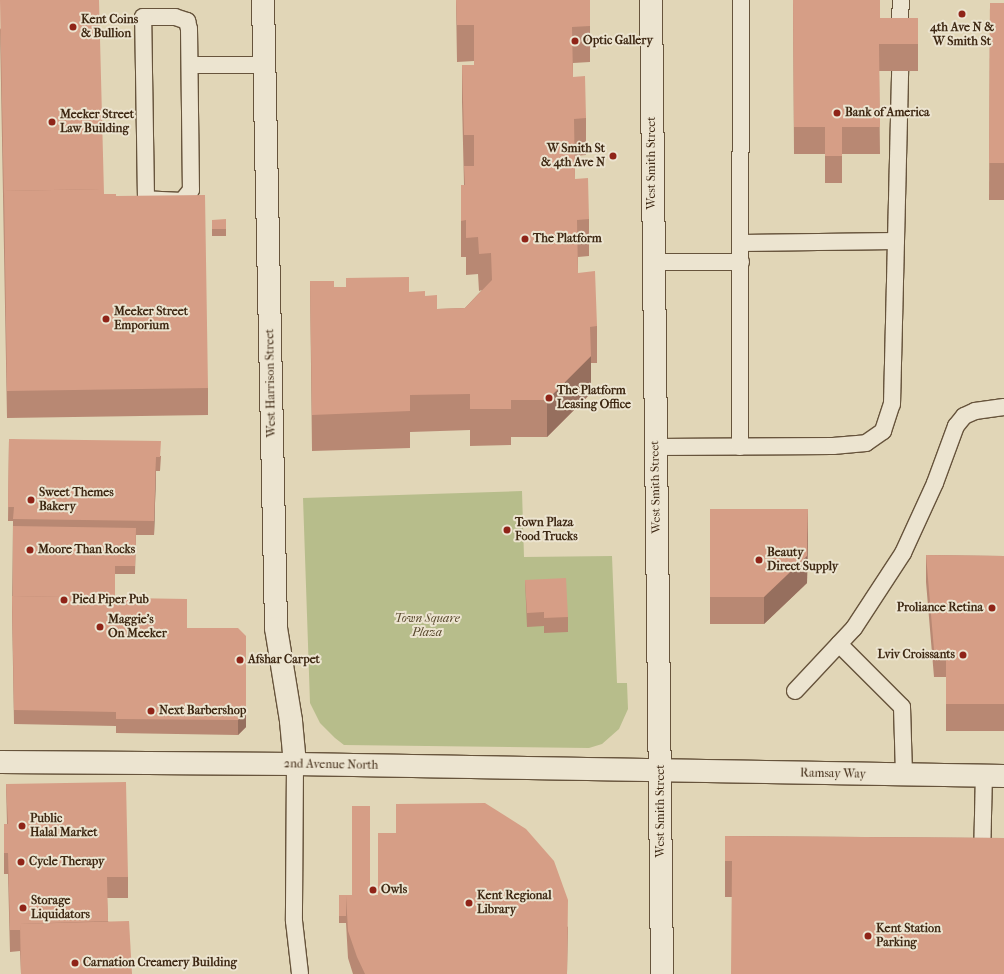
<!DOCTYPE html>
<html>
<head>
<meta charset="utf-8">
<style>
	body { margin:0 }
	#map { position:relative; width:1004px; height:974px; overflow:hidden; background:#e1d6b7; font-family:"IM FELL French Canon",serif }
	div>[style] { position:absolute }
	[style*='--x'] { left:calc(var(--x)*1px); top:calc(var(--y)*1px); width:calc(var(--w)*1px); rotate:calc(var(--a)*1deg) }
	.green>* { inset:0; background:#b7bd8b }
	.roads { filter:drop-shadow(1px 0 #67543c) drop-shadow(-1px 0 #67543c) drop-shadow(0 1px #67543c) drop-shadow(0 -1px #67543c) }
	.lane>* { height:16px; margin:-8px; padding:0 8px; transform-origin:8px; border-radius:8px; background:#ece4d0 }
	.street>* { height:22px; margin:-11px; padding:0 11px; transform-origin:11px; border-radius:11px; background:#ece4d0 }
	.secondary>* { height:22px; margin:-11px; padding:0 11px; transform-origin:11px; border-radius:11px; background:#ece4d0 }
	.wall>* { inset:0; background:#b88873 }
	.shaded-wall>* { inset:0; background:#966f5e }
	.building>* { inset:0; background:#d69e86 }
	.dots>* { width:11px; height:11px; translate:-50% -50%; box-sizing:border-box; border:2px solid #ece4d0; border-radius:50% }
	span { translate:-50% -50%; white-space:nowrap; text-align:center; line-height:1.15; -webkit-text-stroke:4px #ece4d0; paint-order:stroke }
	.poi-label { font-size:12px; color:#3e2813; font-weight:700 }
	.left { translate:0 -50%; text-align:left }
	.right { translate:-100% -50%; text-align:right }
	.street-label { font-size:12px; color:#3e2813 }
	.park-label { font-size:12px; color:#56462b; font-style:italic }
</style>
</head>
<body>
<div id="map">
	<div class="green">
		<i style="clip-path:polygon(522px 491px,524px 557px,612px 556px,617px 683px,627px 683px,628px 709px,619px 729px,602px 744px,589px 748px,344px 745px,335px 738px,320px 723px,310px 703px,303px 498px)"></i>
	</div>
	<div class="roads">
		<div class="lane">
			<i style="--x:143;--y:17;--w:32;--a:0"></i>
			<i style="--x:175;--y:17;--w:13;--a:18"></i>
			<i style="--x:187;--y:21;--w:8;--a:76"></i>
			<i style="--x:189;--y:29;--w:161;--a:89.3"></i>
			<i style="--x:191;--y:190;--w:14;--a:129"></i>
			<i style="--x:182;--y:201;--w:36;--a:-177"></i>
			<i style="--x:146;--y:199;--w:182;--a:-90.9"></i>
			<i style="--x:900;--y:39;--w:39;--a:-89"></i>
			<i style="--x:190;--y:65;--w:74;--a:0"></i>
			<i style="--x:741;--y:243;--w:155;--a:-0.7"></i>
			<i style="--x:653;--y:262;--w:88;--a:0"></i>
			<i style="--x:655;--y:447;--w:178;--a:-0.3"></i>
			<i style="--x:833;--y:446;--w:33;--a:-5"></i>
			<i style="--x:866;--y:443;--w:21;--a:-35"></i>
			<i style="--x:883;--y:431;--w:28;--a:-72"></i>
			<i style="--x:892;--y:404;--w:333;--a:-88.6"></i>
			<i style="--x:740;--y:447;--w:447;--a:-89.9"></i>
			<i style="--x:839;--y:644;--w:89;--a:45"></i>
			<i style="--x:902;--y:707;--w:67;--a:88.3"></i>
			<i style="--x:795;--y:691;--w:86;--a:-46.9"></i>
			<i style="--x:854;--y:628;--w:90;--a:-56.8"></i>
			<i style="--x:903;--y:553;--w:77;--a:-65.4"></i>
			<i style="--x:935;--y:483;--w:61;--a:-69.8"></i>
			<i style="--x:956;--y:426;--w:13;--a:-51"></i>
			<i style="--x:964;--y:416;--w:12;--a:-24"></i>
			<i style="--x:975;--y:411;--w:29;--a:-8"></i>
			<i style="--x:295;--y:764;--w:157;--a:90.4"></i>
			<i style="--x:294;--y:921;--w:53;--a:83.5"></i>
			<i style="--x:982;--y:860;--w:85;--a:-88.7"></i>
		</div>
		<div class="street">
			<i style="--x:263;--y:0;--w:628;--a:88.81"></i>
			<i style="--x:276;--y:628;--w:94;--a:80.8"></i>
			<i style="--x:291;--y:721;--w:43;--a:84.7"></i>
			<i style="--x:0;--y:762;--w:295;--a:0.4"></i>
			<i style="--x:295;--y:764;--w:709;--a:0.97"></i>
		</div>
		<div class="secondary">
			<i style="--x:651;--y:0;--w:974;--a:89.35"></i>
		</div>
	</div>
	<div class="wall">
		<i style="clip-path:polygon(456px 0,590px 26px,590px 62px,573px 63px,573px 77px,586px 118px,586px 155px,575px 156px,575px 179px,589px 219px,589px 256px,578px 257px,578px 273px,597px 326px,597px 363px,591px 363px,591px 393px,547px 437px,511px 437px,511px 445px,470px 446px,470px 430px,410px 432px,410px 448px,312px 451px,310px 281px,334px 287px,425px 296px,437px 309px,465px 308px,482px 290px,479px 291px,478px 274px,466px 275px,466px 257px,461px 257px,461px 185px,464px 185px,462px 102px,462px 65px,474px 65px,474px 61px,457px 62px)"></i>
		<i style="clip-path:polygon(793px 0,880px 18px,918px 18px,918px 71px,879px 71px,880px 154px,842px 154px,842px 183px,825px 183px,825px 154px,794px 154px)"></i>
		<i style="clip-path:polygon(990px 3px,1004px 3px,1004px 200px,989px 200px)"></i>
		<i style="clip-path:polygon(0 28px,104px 194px,116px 196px,208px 388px,208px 415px,7px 418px)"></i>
		<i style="clip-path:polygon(212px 220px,226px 229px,226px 236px,212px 236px)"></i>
		<i style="clip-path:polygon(9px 439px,161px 456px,160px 471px,156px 471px,154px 535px,136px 535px,135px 574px,115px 574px,115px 598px,187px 628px,246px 727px,238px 735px,116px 733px,116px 726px,14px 724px,12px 611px,13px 521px,8px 521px)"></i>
		<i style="clip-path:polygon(710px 509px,808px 535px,807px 583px,764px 624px,710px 624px)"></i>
		<i style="clip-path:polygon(926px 555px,1004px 556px,1004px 731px,946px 731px,946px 677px,934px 677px,926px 582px)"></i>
		<i style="clip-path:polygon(525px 580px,568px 617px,568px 632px,544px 633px,544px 626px,527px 627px)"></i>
		<i style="clip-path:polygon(6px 784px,128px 877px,128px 898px,107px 898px,108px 921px,132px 974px,21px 974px,20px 951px,10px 952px,8px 874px,4px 874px,4px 824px,7px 824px)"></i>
		<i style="clip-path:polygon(396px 804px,568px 927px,567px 974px,353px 974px,348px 958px,346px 923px,339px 923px,339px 895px,378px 895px,396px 833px)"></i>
		<i style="clip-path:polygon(725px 836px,1004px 838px,732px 897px,725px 897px)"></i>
	</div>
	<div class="shaded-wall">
		<i style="clip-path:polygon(591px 356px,591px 393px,547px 437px,547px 400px)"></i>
		<i style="clip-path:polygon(156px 457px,156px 471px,154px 535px,154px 521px)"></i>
		<i style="clip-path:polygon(808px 509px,808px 535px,807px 583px,764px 624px,764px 597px)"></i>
		<i style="clip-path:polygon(246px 636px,246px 727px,238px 735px,238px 720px)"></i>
	</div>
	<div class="building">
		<i style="clip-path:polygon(0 0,99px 0,104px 194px,101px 194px,101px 189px,4px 191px,4px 204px)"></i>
		<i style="clip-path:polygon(456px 0,590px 0,590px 26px,572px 27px,573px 77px,585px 76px,586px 118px,574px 119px,575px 179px,588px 178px,589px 219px,577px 220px,578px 273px,595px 271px,597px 326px,590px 327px,591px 356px,547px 400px,511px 400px,511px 409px,470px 409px,470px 394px,410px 395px,410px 411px,312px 415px,310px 281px,334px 281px,334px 287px,346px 287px,346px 278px,409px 277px,409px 292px,425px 291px,425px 296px,437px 295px,437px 309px,465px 308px,492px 280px,491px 253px,479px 254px,478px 237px,466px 238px,466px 220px,461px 221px,461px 185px,465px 185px,464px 166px,474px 166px,474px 135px,464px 135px,462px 65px,474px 65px,474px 25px,457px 25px)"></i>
		<i style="clip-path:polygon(793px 0,880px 0,880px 18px,918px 18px,918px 44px,879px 44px,880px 127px,842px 127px,842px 156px,825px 156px,825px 127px,794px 127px)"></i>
		<i style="clip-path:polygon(990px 3px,1004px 3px,1004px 163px,989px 163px)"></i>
		<i style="clip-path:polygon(101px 189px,101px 194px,116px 194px,116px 196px,205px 195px,208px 388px,7px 391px,4px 191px)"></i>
		<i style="clip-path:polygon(226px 219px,226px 229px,212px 229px,212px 220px)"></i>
		<i style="clip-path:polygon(9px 439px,161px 441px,160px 457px,156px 457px,154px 521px,13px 519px,14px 507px,8px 507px)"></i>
		<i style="clip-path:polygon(710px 509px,808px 509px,807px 556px,764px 597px,710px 597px)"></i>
		<i style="clip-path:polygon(13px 526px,136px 528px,135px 566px,115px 566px,115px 598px,13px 596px)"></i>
		<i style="clip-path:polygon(926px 555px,1004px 556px,1004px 704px,946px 704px,946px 650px,934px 650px)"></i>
		<i style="clip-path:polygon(566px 578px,568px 617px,544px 618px,544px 612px,527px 613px,525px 580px)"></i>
		<i style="clip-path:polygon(12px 596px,187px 599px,187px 628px,238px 628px,246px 636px,246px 713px,238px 720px,116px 719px,116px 712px,14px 710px)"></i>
		<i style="clip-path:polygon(126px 782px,128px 877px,107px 877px,108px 921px,20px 924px,20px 930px,10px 930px,8px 853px,4px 853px,4px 824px,8px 824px,6px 784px)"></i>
		<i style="clip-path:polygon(485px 803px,526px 829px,554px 861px,568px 900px,567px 974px,365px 974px,357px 957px,348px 931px,346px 896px,378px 896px,378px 833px,396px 833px,396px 804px)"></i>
		<i style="clip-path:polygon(352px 806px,370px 806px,370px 895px,378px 895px,378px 896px,346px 896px,346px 916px,339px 916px,339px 895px,352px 895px)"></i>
		<i style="clip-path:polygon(725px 836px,1004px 838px,1004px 974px,731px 974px,732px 861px,725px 861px)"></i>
		<i style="clip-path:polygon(129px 921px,132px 974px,21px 974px,20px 924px)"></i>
	</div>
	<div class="dots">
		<i style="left:962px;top:14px;background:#8f2418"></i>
		<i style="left:73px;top:27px;background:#8f2418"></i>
		<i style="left:575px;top:41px;background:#8f2418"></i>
		<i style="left:837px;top:113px;background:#8f2418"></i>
		<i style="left:52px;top:122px;background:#8f2418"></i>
		<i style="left:613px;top:156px;background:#8f2418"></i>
		<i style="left:525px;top:239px;background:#8f2418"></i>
		<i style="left:106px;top:319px;background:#8f2418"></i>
		<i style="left:549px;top:398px;background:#8f2418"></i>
		<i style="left:31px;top:500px;background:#8f2418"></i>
		<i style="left:507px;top:530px;background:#8f2418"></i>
		<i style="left:30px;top:550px;background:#8f2418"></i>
		<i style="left:759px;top:560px;background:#8f2418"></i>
		<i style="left:64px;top:600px;background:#8f2418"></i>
		<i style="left:992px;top:608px;background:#8f2418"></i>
		<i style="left:100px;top:627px;background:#8f2418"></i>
		<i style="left:963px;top:655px;background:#8f2418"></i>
		<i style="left:240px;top:660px;background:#8f2418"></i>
		<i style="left:151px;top:711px;background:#8f2418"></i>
		<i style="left:22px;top:826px;background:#8f2418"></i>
		<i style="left:21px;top:862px;background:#8f2418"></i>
		<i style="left:373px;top:890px;background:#8f2418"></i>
		<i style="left:469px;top:903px;background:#8f2418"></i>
		<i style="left:23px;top:908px;background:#8f2418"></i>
		<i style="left:868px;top:936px;background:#8f2418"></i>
		<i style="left:75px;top:963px;background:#8f2418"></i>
	</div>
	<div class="poi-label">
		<span class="left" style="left:81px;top:27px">Kent Coins<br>&amp; Bullion</span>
		<span style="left:962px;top:35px">4th Ave N &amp;<br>W Smith St</span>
		<span class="left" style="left:583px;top:41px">Optic Gallery</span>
		<span class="left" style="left:845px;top:113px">Bank of America</span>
		<span class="left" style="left:60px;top:122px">Meeker Street<br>Law Building</span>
		<span class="right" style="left:605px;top:156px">W Smith St<br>&amp; 4th Ave N</span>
		<span class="left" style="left:533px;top:239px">The Platform</span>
		<span class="left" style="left:114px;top:319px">Meeker Street<br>Emporium</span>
		<span class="left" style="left:557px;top:398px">The Platform<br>Leasing Office</span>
		<span class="left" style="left:39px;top:500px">Sweet Themes<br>Bakery</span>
		<span class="left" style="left:515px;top:530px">Town Plaza<br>Food Trucks</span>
		<span class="left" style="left:38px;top:550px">Moore Than Rocks</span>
		<span class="left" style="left:767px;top:560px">Beauty<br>Direct Supply</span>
		<span class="left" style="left:72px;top:600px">Pied Piper Pub</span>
		<span class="right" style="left:983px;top:608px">Proliance Retina</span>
		<span class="left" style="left:108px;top:627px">Maggie's<br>On Meeker</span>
		<span class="right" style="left:955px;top:655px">Lviv Croissants</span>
		<span class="left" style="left:248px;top:660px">Afshar Carpet</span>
		<span class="left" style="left:159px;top:711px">Next Barbershop</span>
		<span class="left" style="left:30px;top:826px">Public<br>Halal Market</span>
		<span class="left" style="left:29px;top:862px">Cycle Therapy</span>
		<span class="left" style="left:381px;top:890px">Owls</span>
		<span class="left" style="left:477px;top:903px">Kent Regional<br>Library</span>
		<span class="left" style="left:31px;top:908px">Storage<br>Liquidators</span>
		<span class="left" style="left:876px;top:936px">Kent Station<br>Parking</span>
		<span class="left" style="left:83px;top:963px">Carnation Creamery Building</span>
	</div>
	<div class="street-label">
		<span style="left:652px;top:163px;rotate:-90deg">West Smith Street</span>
		<span style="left:271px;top:383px;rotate:-91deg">West Harrison Street</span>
		<span style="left:656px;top:487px;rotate:-91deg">West Smith Street</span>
		<span style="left:331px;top:765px;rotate:1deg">2nd Avenue North</span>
		<span style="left:833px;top:774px;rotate:1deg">Ramsay Way</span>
		<span style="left:661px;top:811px;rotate:-90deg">West Smith Street</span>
	</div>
	<div class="park-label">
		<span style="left:427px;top:626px">Town Square<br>Plaza</span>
	</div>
</div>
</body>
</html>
